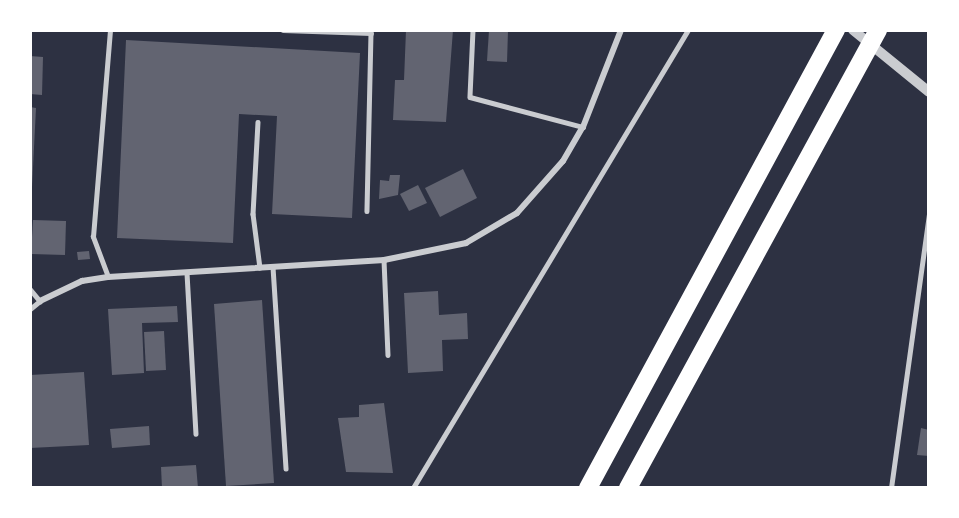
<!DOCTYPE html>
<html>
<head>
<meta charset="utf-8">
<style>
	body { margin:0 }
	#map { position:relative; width:959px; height:518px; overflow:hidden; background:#2d3142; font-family:"DM Sans",sans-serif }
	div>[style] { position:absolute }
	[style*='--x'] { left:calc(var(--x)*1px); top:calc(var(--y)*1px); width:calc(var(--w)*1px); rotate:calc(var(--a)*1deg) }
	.building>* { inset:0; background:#626471 }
	.service>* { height:4.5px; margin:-2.25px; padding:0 2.25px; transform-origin:2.25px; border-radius:2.25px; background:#caccd0 }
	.minor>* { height:6px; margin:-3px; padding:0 3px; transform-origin:3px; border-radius:3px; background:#caccd0 }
	.tertiary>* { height:10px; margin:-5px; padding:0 5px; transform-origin:5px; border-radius:5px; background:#caccd0 }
	.motorway>* { height:18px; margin:-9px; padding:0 9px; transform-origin:9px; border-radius:9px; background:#fff }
	span { translate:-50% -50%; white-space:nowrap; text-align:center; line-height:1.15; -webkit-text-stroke:4.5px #fff; paint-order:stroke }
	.frame { position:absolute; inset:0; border:32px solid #fff; pointer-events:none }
</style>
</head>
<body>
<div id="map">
	<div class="building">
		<i style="clip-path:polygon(406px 30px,453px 30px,446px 122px,393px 120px,395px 80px,404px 80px)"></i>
		<i style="clip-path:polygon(489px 30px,508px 30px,507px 62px,487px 61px)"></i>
		<i style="clip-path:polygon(126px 40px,360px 53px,352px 218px,272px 214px,277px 116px,239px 114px,233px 243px,117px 238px)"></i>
		<i style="clip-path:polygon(30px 56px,43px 57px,42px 95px,30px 94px)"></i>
		<i style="clip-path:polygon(30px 107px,36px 108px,32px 187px,30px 187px)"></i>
		<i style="clip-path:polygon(463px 169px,477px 198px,440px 217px,425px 188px)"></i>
		<i style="clip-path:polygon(390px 175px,400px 175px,398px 195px,379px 199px,380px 180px,389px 181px)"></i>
		<i style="clip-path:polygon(418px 185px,427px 203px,409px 211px,400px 194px)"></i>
		<i style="clip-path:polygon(33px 220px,66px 221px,65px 255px,31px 254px)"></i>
		<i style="clip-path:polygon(89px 251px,90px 259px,78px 260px,77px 252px)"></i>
		<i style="clip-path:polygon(438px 291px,439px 315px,467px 313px,468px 339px,442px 340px,443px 371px,408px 373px,404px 293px)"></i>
		<i style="clip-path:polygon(262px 300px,274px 483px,226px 486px,214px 304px)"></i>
		<i style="clip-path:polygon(177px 306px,178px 322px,142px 323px,144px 373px,112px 375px,108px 309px)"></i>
		<i style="clip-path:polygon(164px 331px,166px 370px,146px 371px,144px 332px)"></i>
		<i style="clip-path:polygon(84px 372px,89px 445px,30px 448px,30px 375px)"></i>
		<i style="clip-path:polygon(384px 403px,393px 473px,346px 472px,338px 418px,359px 417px,359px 405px)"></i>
		<i style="clip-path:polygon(149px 426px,150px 445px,112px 448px,110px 429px)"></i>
		<i style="clip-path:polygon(921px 428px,929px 430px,929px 456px,917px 455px)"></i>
		<i style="clip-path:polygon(196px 465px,198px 488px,162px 488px,161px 467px)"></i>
	</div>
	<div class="service">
		<i style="--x:283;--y:30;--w:88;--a:2"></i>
		<i style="--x:371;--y:33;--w:178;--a:91.3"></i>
		<i style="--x:473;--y:30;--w:67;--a:92.6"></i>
		<i style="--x:470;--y:97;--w:117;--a:14.9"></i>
		<i style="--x:258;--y:122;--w:92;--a:93.1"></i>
		<i style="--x:253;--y:214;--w:54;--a:82.6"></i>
		<i style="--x:384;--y:260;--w:95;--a:87.6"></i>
		<i style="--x:273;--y:267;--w:202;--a:86.3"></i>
		<i style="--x:187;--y:273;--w:161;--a:86.8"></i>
		<i style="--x:108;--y:277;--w:43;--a:-110.6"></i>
		<i style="--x:93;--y:237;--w:208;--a:-85.3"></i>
		<i style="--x:30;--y:289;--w:16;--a:50"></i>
		<i style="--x:30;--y:309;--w:13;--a:-39"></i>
		<i style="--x:413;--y:488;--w:534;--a:-59.02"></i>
		<i style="--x:891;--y:488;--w:277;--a:-82.1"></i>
	</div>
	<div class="minor">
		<i style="--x:40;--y:301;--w:47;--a:-25.5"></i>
		<i style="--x:82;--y:281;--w:26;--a:-9"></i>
		<i style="--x:108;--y:277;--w:277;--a:-3.5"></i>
		<i style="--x:384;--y:260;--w:84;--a:-11.7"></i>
		<i style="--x:466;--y:243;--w:59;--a:-30.5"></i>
		<i style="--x:517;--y:213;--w:69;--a:-48.5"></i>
		<i style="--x:563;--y:161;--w:39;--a:-60"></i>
		<i style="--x:583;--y:127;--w:104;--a:-68.6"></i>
	</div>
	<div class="tertiary">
		<i style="--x:853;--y:30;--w:98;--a:39.2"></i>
	</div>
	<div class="motorway">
		<i style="--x:588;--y:488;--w:521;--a:-61.57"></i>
		<i style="--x:628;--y:488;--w:522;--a:-61.37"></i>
	</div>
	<div class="frame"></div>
</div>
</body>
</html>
